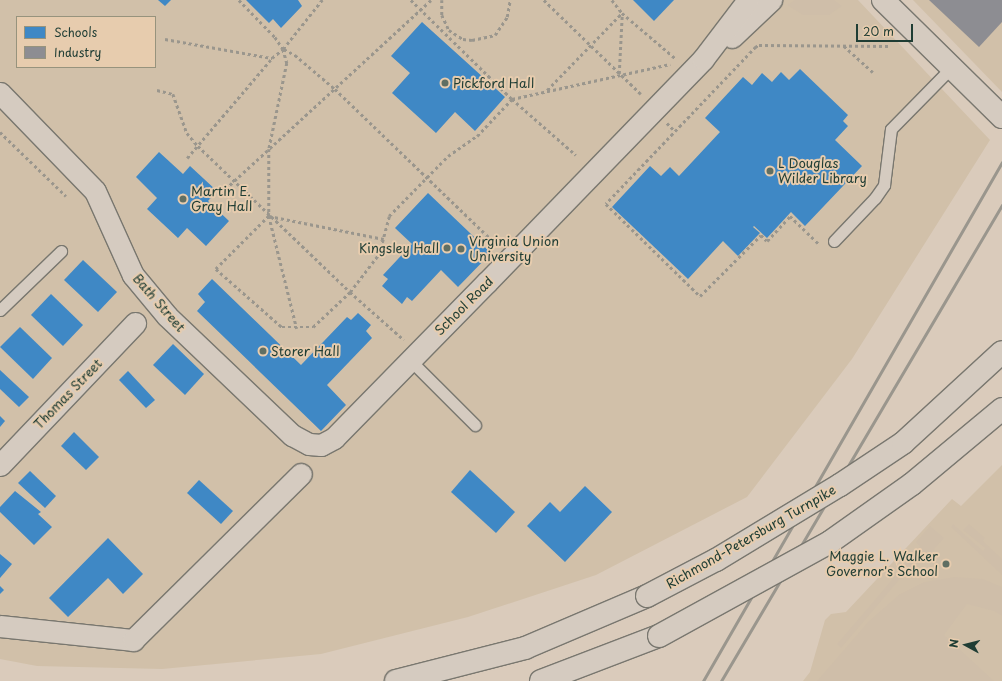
<!DOCTYPE html>
<html>
<head>
<meta charset="utf-8">
<style>
	body { margin:0 }
	#map { position:relative; width:1002px; height:681px; overflow:hidden; background:#dacbbb; font-family:"Playpen Sans",sans-serif }
	div>[style] { position:absolute }
	[style*='--x'] { left:calc(var(--x)*1px); top:calc(var(--y)*1px); width:calc(var(--w)*1px); rotate:calc(var(--a)*1deg) }
	.built>* { inset:0; background:#d1c0a9 }
	.green>* { inset:0; background:#cfbea9 }
	.schools>* { inset:0; background:#3f88c5 }
	.industry>* { inset:0; background:#8d8d92 }
	.path>* { height:2.5px; margin-top:-1.25px; transform-origin:0; background:repeating-linear-gradient(90deg,#9a968d 0 3px,transparent 0 6px) }
	.roads { filter:drop-shadow(1px 0 #79776f) drop-shadow(-1px 0 #79776f) drop-shadow(0 1px #79776f) drop-shadow(0 -1px #79776f) }
	.service>* { height:11px; margin:-5.5px; padding:0 5.5px; transform-origin:5.5px; border-radius:5.5px; background:#d5cbc0 }
	.minor>* { height:21px; margin:-10.5px; padding:0 10.5px; transform-origin:10.5px; border-radius:10.5px; background:#d5cbc0 }
	.secondary>* { height:22px; margin:-11px; padding:0 11px; transform-origin:11px; border-radius:11px; background:#d5cbc0 }
	.motorway>* { height:22px; margin:-11px; padding:0 11px; transform-origin:11px; border-radius:11px; background:#d5cbc0 }
	.rail>* { height:3px; margin:-1.5px; padding:0 1.5px; transform-origin:1.5px; border-radius:1.5px; background:#9a968d }
	.bridges { filter:drop-shadow(1px 0 #79776f) drop-shadow(-1px 0 #79776f) drop-shadow(0 1px #79776f) drop-shadow(0 -1px #79776f) }
	.motorway-bridge>* { height:22px; margin:-11px; padding:0 11px; transform-origin:11px; border-radius:11px; background:#d5cbc0 }
	.dots>* { width:11px; height:11px; translate:-50% -50%; box-sizing:border-box; border:2px solid #e7ccae; border-radius:50% }
	span { translate:-50% -50%; white-space:nowrap; text-align:center; line-height:1.15; -webkit-text-stroke:4px #e7ccae; paint-order:stroke }
	.poi-label { font-size:13px; color:#1f3d34 }
	.left { translate:0 -50%; text-align:left }
	.right { translate:-100% -50%; text-align:right }
	.street-label { font-size:13px; color:#1f3d34 }
	.legend { position:absolute; left:16px; top:16px; width:140px; height:52px; box-sizing:border-box; background:#e7ccae; border:1px solid #97937d; margin:0; padding:5px 7px; list-style:none; font-size:12px; color:#1f3d34 }
	.legend li { display:flex; align-items:center; gap:8px; height:20px }
	.legend b { width:20px; border:1px solid #97937d }
	.north { position:absolute; left:946px; top:625px; width:40px; height:40px; -webkit-text-stroke:3px #e7ccae; paint-order:stroke; rotate:277deg; font-size:11px; font-weight:700; line-height:16px; text-align:center; color:#1f3d34 }
	.north::after { content:''; display:block; margin:auto; width:14px; height:18px; background:#1f3d34; clip-path:polygon(50% 0,100% 100%,50% 72%,0 100%) }
	.scale { position:absolute; left:856px; top:24px; width:57px; height:18px; box-sizing:border-box; border:2px solid #1f3d34; border-top:0; padding-left:5px; font-size:12px; line-height:14px; white-space:nowrap; color:#1f3d34; -webkit-text-stroke:3px #e7ccae; paint-order:stroke }
</style>
</head>
<body>
<div id="map">
	<div class="built">
		<i style="clip-path:polygon(evenodd,0 0,858px 0,990px 140px,852px 359px,747px 497px,596px 575px,468px 617px,321px 654px,162px 669px,37px 666px,0 659px,0 0,17px 17px,155px 17px,155px 67px,17px 67px,17px 17px)"></i>
		<i style="clip-path:polygon(913px 0,1002px 0,1002px 92px)"></i>
		<i style="clip-path:polygon(1002px 465px,1002px 681px,803px 681px,810px 672px,825px 620px,831px 614px,846px 612px,952px 499px,961px 506px)"></i>
	</div>
	<div class="green">
		<i style="clip-path:polygon(795px 0,834px 0,842px 6px,829px 15px,803px 15px,787px 5px)"></i>
		<i style="clip-path:polygon(953px 524px,983px 551px,985px 548px,963px 530px,969px 524px,985px 538px,983px 541px,1002px 559px,1002px 575px,951px 527px)"></i>
		<i style="clip-path:polygon(930px 526px,944px 538px,929px 555px,924px 551px,841px 648px,837px 644px,920px 547px,916px 542px)"></i>
		<i style="clip-path:polygon(955px 577px,983px 579px,1002px 587px,1002px 616px,994px 611px,967px 604px,944px 635px,994px 681px,817px 681px,869px 621px,900px 594px,924px 582px)"></i>
	</div>
	<div class="schools">
		<i style="clip-path:polygon(158px 0,171px 0,165px 6px)"></i>
		<i style="clip-path:polygon(246px 0,298px 0,302px 6px,281px 28px,273px 19px,269px 23px)"></i>
		<i style="clip-path:polygon(633px 0,674px 0,654px 21px)"></i>
		<i style="clip-path:polygon(422px 22px,505px 97px,475px 131px,455px 112px,436px 133px,392px 93px,410px 73px,391px 56px)"></i>
		<i style="clip-path:polygon(800px 69px,848px 115px,843px 121px,848px 126px,835px 140px,862px 166px,805px 226px,791px 212px,767px 238px,754px 226px,753px 227px,760px 233px,738px 256px,723px 241px,688px 279px,612px 207px,650px 166px,661px 176px,670px 167px,679px 176px,720px 132px,705px 118px,743px 77px,752px 85px,762px 73px,772px 82px,781px 72px,789px 80px)"></i>
		<i style="clip-path:polygon(159px 152px,183px 174px,190px 166px,217px 191px,208px 201px,229px 221px,206px 246px,187px 228px,178px 238px,147px 209px,157px 198px,136px 177px)"></i>
		<i style="clip-path:polygon(428px 193px,491px 253px,458px 287px,441px 270px,412px 301px,407px 297px,402px 304px,382px 286px,388px 279px,383px 275px,412px 244px,395px 228px)"></i>
		<i style="clip-path:polygon(83px 260px,117px 292px,98px 312px,64px 280px)"></i>
		<i style="clip-path:polygon(212px 279px,301px 365px,347px 317px,351px 320px,358px 313px,371px 325px,366px 331px,372px 338px,327px 385px,346px 405px,321px 431px,197px 311px,205px 302px,198px 294px)"></i>
		<i style="clip-path:polygon(51px 294px,83px 325px,63px 346px,31px 315px)"></i>
		<i style="clip-path:polygon(20px 327px,52px 358px,33px 379px,0 347px)"></i>
		<i style="clip-path:polygon(173px 344px,204px 374px,185px 395px,153px 365px)"></i>
		<i style="clip-path:polygon(0 370px,29px 397px,19px 407px,0 389px)"></i>
		<i style="clip-path:polygon(128px 371px,155px 400px,146px 408px,119px 380px)"></i>
		<i style="clip-path:polygon(0 416px,5px 421px,0 427px)"></i>
		<i style="clip-path:polygon(74px 432px,99px 457px,86px 470px,61px 446px)"></i>
		<i style="clip-path:polygon(470px 470px,515px 512px,496px 533px,451px 492px)"></i>
		<i style="clip-path:polygon(30px 471px,56px 496px,45px 508px,18px 483px)"></i>
		<i style="clip-path:polygon(199px 480px,233px 511px,221px 524px,187px 493px)"></i>
		<i style="clip-path:polygon(585px 486px,612px 512px,565px 562px,527px 526px,550px 502px,560px 512px)"></i>
		<i style="clip-path:polygon(15px 491px,41px 512px,38px 514px,52px 527px,34px 545px,0 512px,0 507px)"></i>
		<i style="clip-path:polygon(108px 538px,143px 574px,123px 594px,108px 578px,68px 617px,49px 598px)"></i>
		<i style="clip-path:polygon(0 554px,12px 564px,0 578px)"></i>
		<i style="clip-path:polygon(0 586px,4px 590px,0 594px)"></i>
	</div>
	<div class="industry">
		<i style="clip-path:polygon(929px 0,1002px 0,1002px 22px,979px 47px)"></i>
	</div>
	<div class="path">
		<i style="--x:239;--y:0;--w:52;--a:45.8"></i>
		<i style="--x:275;--y:37;--w:14;--a:56"></i>
		<i style="--x:283;--y:49;--w:15;--a:74"></i>
		<i style="--x:287;--y:63;--w:88;--a:101.8"></i>
		<i style="--x:269;--y:149;--w:67;--a:90"></i>
		<i style="--x:269;--y:216;--w:116;--a:76.1"></i>
		<i style="--x:411;--y:0;--w:141;--a:44.4"></i>
		<i style="--x:512;--y:99;--w:85;--a:41.2"></i>
		<i style="--x:442;--y:0;--w:15;--a:90"></i>
		<i style="--x:442;--y:15;--w:17;--a:65"></i>
		<i style="--x:449;--y:30;--w:17;--a:33"></i>
		<i style="--x:463;--y:39;--w:9;--a:6"></i>
		<i style="--x:472;--y:40;--w:24;--a:-12"></i>
		<i style="--x:495;--y:35;--w:22;--a:-56"></i>
		<i style="--x:507;--y:17;--w:17;--a:-80"></i>
		<i style="--x:544;--y:0;--w:135;--a:44.1"></i>
		<i style="--x:612;--y:0;--w:16;--a:52"></i>
		<i style="--x:622;--y:13;--w:71;--a:40.4"></i>
		<i style="--x:165;--y:39;--w:109;--a:10.1"></i>
		<i style="--x:272;--y:58;--w:14;--a:-39"></i>
		<i style="--x:283;--y:49;--w:63;--a:-51.5"></i>
		<i style="--x:844;--y:46;--w:39;--a:42"></i>
		<i style="--x:755;--y:47;--w:4;--a:-27"></i>
		<i style="--x:759;--y:45;--w:131;--a:0.4"></i>
		<i style="--x:756;--y:47;--w:217;--a:133.7"></i>
		<i style="--x:606;--y:204;--w:132;--a:44.4"></i>
		<i style="--x:700;--y:296;--w:86;--a:-45"></i>
		<i style="--x:761;--y:235;--w:8;--a:45"></i>
		<i style="--x:767;--y:241;--w:34;--a:-47"></i>
		<i style="--x:790;--y:216;--w:40;--a:44"></i>
		<i style="--x:284;--y:49;--w:13;--a:29"></i>
		<i style="--x:295;--y:55;--w:52;--a:40.4"></i>
		<i style="--x:335;--y:89;--w:223;--a:43.9"></i>
		<i style="--x:619;--y:74;--w:60;--a:-87.1"></i>
		<i style="--x:157;--y:90;--w:16;--a:14"></i>
		<i style="--x:173;--y:94;--w:41;--a:70.3"></i>
		<i style="--x:187;--y:133;--w:17;--a:50"></i>
		<i style="--x:198;--y:146;--w:211;--a:43.8"></i>
		<i style="--x:350;--y:292;--w:72;--a:41.6"></i>
		<i style="--x:547;--y:90;--w:107;--a:-45.8"></i>
		<i style="--x:667;--y:123;--w:11;--a:45"></i>
		<i style="--x:0;--y:132;--w:92;--a:44.1"></i>
		<i style="--x:187;--y:158;--w:131;--a:-49.6"></i>
		<i style="--x:221;--y:193;--w:285;--a:-42.6"></i>
		<i style="--x:269;--y:216;--w:75;--a:135"></i>
		<i style="--x:216;--y:269;--w:88;--a:41.3"></i>
		<i style="--x:282;--y:327;--w:31;--a:0"></i>
		<i style="--x:313;--y:327;--w:51;--a:-43.4"></i>
		<i style="--x:350;--y:292;--w:48;--a:-52.7"></i>
		<i style="--x:379;--y:254;--w:39;--a:-75"></i>
		<i style="--x:389;--y:216;--w:84;--a:-45.5"></i>
		<i style="--x:448;--y:156;--w:35;--a:-35"></i>
		<i style="--x:477;--y:136;--w:51;--a:-46.6"></i>
		<i style="--x:512;--y:99;--w:162;--a:-12.5"></i>
		<i style="--x:269;--y:216;--w:117;--a:11.3"></i>
	</div>
	<div class="roads">
		<div class="service">
			<i style="--x:834;--y:241;--w:59;--a:-46.4"></i>
			<i style="--x:875;--y:198;--w:16;--a:-55"></i>
			<i style="--x:884;--y:185;--w:56;--a:-82.9"></i>
			<i style="--x:891;--y:129;--w:86;--a:-45.5"></i>
			<i style="--x:0;--y:310;--w:85;--a:-44"></i>
			<i style="--x:410;--y:360;--w:92;--a:45"></i>
		</div>
		<div class="minor">
			<i style="--x:732;--y:37;--w:54;--a:-43.5"></i>
			<i style="--x:0;--y:93;--w:136;--a:45.9"></i>
			<i style="--x:95;--y:191;--w:92;--a:65.7"></i>
			<i style="--x:133;--y:275;--w:53;--a:50.3"></i>
			<i style="--x:167;--y:316;--w:173;--a:43.6"></i>
			<i style="--x:292;--y:435;--w:19;--a:28"></i>
			<i style="--x:309;--y:444;--w:12;--a:5"></i>
			<i style="--x:321;--y:445;--w:15;--a:-28"></i>
			<i style="--x:334;--y:438;--w:219;--a:-45.6"></i>
			<i style="--x:487;--y:282;--w:310;--a:-45.9"></i>
			<i style="--x:703;--y:59;--w:74;--a:-52.7"></i>
			<i style="--x:0;--y:465;--w:196;--a:-46.4"></i>
			<i style="--x:0;--y:626;--w:134;--a:6"></i>
			<i style="--x:133;--y:640;--w:236;--a:-44.7"></i>
		</div>
		<div class="secondary">
			<i style="--x:883;--y:0;--w:167;--a:44.5"></i>
		</div>
		<div class="motorway">
			<i style="--x:396;--y:681;--w:133;--a:-14.3"></i>
			<i style="--x:525;--y:648;--w:133;--a:-23.1"></i>
			<i style="--x:541;--y:681;--w:126;--a:-20.9"></i>
		</div>
	</div>
	<div class="rail">
		<i style="--x:703;--y:681;--w:599;--a:-60.05"></i>
		<i style="--x:721;--y:681;--w:553;--a:-59.45"></i>
	</div>
	<div class="bridges">
		<div class="motorway-bridge">
			<i style="--x:647;--y:596;--w:78;--a:-27.6"></i>
			<i style="--x:716;--y:560;--w:145;--a:-31.2"></i>
			<i style="--x:840;--y:485;--w:76;--a:-33.7"></i>
			<i style="--x:903;--y:443;--w:134;--a:-42.6"></i>
			<i style="--x:659;--y:636;--w:195;--a:-28.8"></i>
			<i style="--x:830;--y:542;--w:100;--a:-35.3"></i>
			<i style="--x:912;--y:484;--w:117;--a:-39.8"></i>
		</div>
	</div>
	<div class="dots">
		<i style="left:445px;top:83px;background:#606f63"></i>
		<i style="left:770px;top:171px;background:#606f63"></i>
		<i style="left:183px;top:199px;background:#606f63"></i>
		<i style="left:447px;top:248px;background:#606f63"></i>
		<i style="left:461px;top:249px;background:#606f63"></i>
		<i style="left:263px;top:351px;background:#606f63"></i>
		<i style="left:946px;top:564px;background:#606f63"></i>
	</div>
	<div class="poi-label">
		<span class="left" style="left:453px;top:83px">Pickford Hall</span>
		<span class="left" style="left:778px;top:171px">L Douglas<br>Wilder Library</span>
		<span class="left" style="left:191px;top:199px">Martin E.<br>Gray Hall</span>
		<span class="left" style="left:469px;top:249px">Virginia Union<br>University</span>
		<span class="right" style="left:439px;top:248px">Kingsley Hall</span>
		<span class="left" style="left:271px;top:351px">Storer Hall</span>
		<span class="right" style="left:938px;top:564px">Maggie L. Walker<br>Governor's School</span>
	</div>
	<div class="street-label">
		<span style="left:159px;top:303px;rotate:49deg">Bath Street</span>
		<span style="left:464px;top:306px;rotate:-45deg">School Road</span>
		<span style="left:68px;top:394px;rotate:-46deg">Thomas Street</span>
		<span style="left:751px;top:537px;rotate:-30deg">Richmond-Petersburg Turnpike</span>
	</div>
	<ul class="legend">
	<li><b style="height:11px;background:#3f88c5"></b>Schools</li>
	<li><b style="height:11px;background:#8d8d92"></b>Industry</li>
	</ul>
	<div class="north">N</div>
	<div class="scale">20 m</div>
</div>
</body>
</html>
